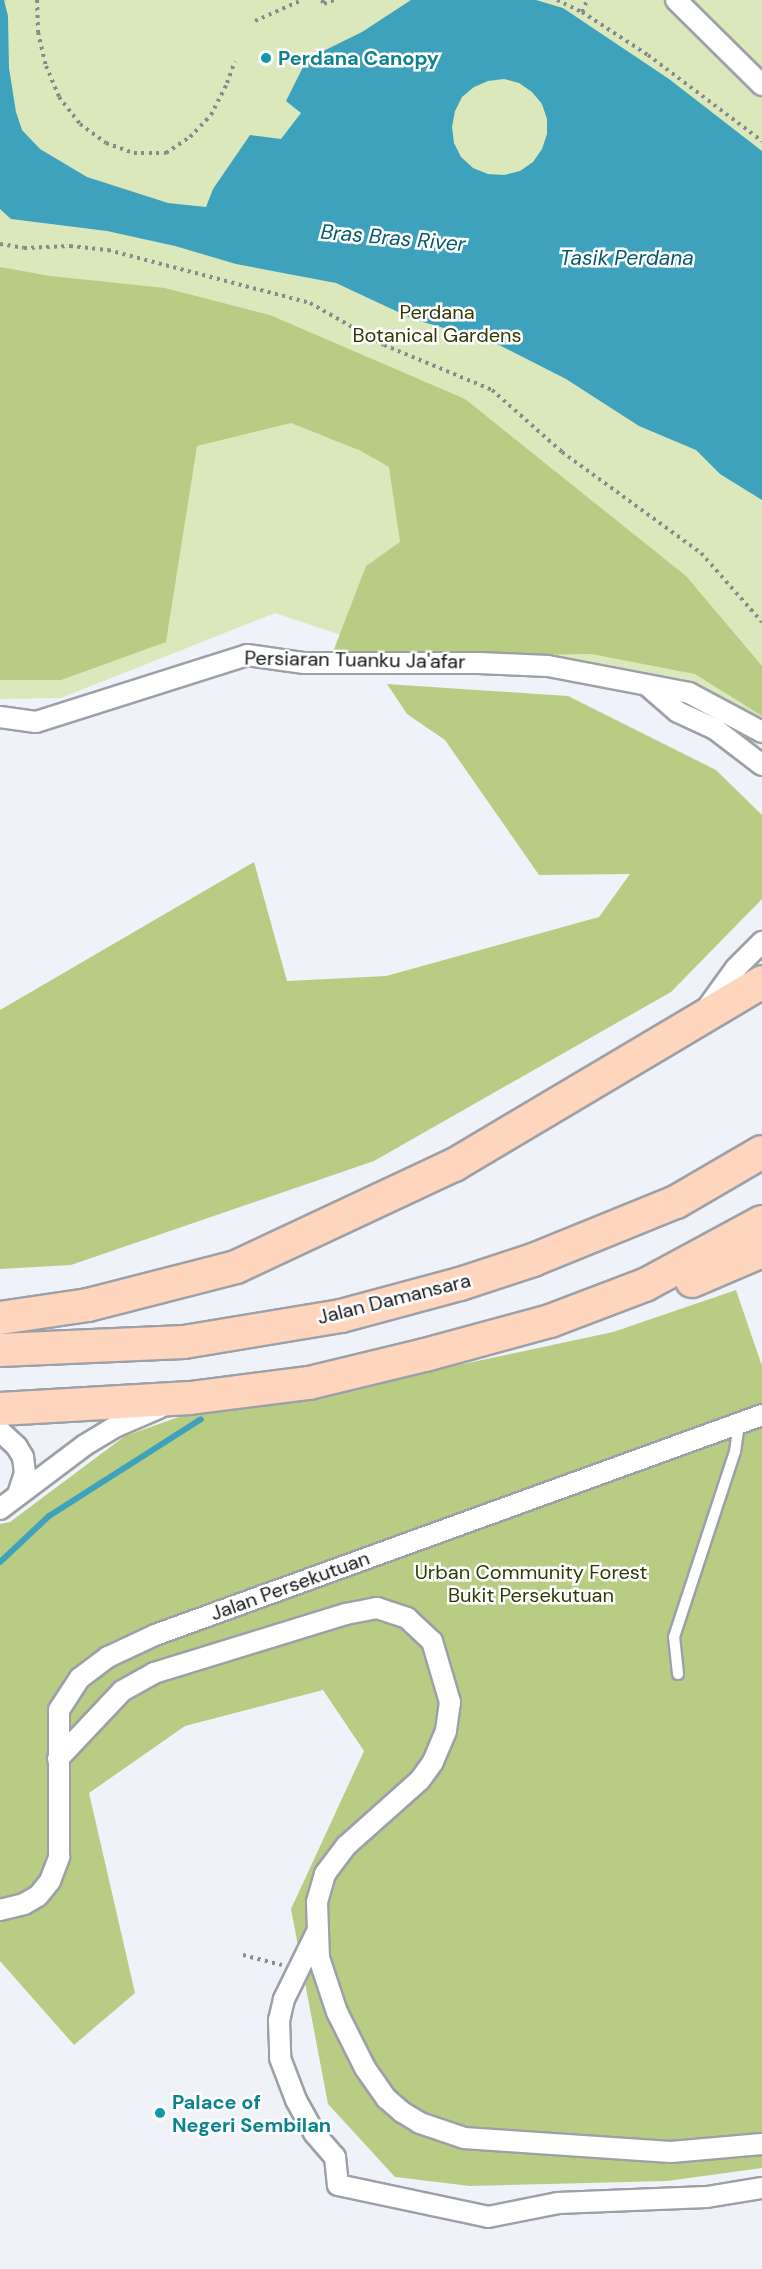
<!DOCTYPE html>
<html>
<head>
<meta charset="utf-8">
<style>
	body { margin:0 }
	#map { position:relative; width:762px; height:2269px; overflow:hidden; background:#eff3f9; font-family:"DM Sans",sans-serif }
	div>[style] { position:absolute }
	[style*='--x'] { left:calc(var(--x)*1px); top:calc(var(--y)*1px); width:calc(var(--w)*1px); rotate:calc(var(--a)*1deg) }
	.green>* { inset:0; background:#dbe8bc }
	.forest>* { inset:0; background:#b9cc83 }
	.water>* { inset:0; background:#3ea2bd }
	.stream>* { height:6px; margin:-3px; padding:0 3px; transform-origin:3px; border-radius:3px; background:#3ea2bd }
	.path>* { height:4px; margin-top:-2px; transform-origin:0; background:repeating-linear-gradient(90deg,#878a8e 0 3px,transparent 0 7.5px) }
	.roads { filter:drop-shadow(2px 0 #9ea0a7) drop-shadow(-2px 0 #9ea0a7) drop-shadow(0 2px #9ea0a7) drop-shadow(0 -2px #9ea0a7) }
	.lane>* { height:10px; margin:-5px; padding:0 5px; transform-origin:5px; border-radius:5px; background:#fff }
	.street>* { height:20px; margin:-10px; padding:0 10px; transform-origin:10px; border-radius:10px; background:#fff }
	.primary>* { height:32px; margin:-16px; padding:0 16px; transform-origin:16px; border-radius:16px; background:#fed6be }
	.dots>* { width:16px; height:16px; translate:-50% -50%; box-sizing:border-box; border:3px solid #fff; border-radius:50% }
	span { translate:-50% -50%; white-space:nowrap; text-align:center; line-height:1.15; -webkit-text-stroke:5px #fff; paint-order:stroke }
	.culture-label { font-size:20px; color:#0d838f; font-weight:700 }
	.left { translate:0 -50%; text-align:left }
	.park-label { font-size:20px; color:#303b02 }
	.street-label { font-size:20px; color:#121416 }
	.water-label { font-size:21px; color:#045b6e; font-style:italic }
</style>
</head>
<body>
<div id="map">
	<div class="green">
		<i style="clip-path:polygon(0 0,762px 0,762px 722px,685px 680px,530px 653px,386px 650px,275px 613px,61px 698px,0 699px)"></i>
	</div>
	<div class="forest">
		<i style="clip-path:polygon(0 267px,50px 276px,165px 288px,270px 315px,465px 399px,686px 576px,762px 666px,762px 716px,695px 674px,591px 654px,331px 657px,366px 566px,400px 542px,389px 467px,361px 451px,291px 423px,197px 446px,166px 642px,61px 680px,0 680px)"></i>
		<i style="clip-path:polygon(387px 684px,568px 696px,716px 770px,762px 815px,762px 899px,671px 992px,374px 1161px,71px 1265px,0 1269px,0 1010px,254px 862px,287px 981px,386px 976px,599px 917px,630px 874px,539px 875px,445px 740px,407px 714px)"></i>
		<i style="clip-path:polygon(736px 1290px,762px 1366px,762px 2168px,667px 2181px,470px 2186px,395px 2177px,328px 2104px,291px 1909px,364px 1751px,323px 1690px,185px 1726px,89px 1793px,135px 1993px,74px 2045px,0 1961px,0 1524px,10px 1522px,125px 1436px,187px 1414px,309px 1397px,613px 1332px)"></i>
	</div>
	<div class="water">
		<i style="clip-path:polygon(evenodd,0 0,4px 0,8px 16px,9px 68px,16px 112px,22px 130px,40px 149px,87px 177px,168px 203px,206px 207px,213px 189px,250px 135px,281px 139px,301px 113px,286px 101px,307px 59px,362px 32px,411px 0,536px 0,563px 8px,669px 79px,762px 151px,762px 500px,720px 474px,696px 450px,639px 426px,566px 379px,495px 343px,413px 319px,336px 283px,236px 264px,175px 246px,107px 231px,11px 219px,0 209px,0 0,504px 79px,519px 83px,532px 92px,542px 104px,547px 119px,547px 134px,542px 149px,533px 162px,520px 171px,504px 175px,488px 174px,473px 168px,461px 157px,454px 143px,452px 127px,455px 111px,462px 97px,474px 87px,488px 81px,504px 79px)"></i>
	</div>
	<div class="stream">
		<i style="--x:0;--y:1562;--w:67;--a:-43.2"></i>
		<i style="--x:49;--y:1516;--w:180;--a:-32.5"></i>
	</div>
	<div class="path">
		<i style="--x:37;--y:0;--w:32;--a:88"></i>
		<i style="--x:38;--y:32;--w:35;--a:77"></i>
		<i style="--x:46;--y:66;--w:34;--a:67"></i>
		<i style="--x:59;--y:97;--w:34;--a:52"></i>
		<i style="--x:80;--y:124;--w:32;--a:36"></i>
		<i style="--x:106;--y:143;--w:30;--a:20"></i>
		<i style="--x:134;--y:153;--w:32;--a:0"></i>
		<i style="--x:166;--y:153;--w:29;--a:-34"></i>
		<i style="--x:190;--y:137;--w:30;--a:-46"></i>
		<i style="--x:211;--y:115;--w:36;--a:-63"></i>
		<i style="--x:227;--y:83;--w:23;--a:-70"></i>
		<i style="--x:322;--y:0;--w:4;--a:63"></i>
		<i style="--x:324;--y:4;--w:11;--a:-22"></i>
		<i style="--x:557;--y:0;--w:28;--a:26"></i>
		<i style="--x:582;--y:12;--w:79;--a:33.1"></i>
		<i style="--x:648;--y:55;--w:143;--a:37"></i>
		<i style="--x:582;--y:12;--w:13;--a:-67"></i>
		<i style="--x:255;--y:21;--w:51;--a:-24.1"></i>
		<i style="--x:0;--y:244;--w:24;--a:9"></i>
		<i style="--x:24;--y:248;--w:46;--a:-2.5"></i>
		<i style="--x:70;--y:246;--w:38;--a:6"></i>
		<i style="--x:108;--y:250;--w:209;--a:14.7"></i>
		<i style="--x:310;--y:303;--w:85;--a:29.6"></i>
		<i style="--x:384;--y:345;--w:117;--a:22.6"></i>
		<i style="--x:492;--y:390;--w:94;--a:41.5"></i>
		<i style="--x:562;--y:452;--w:172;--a:36"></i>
		<i style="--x:701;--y:553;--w:92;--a:48.5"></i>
		<i style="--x:243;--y:1955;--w:40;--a:14.4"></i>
	</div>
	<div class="roads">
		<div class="lane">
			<i style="--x:678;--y:1674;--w:37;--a:-96"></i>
			<i style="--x:674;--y:1637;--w:195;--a:-71.8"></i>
			<i style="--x:735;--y:1452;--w:28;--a:-82"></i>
		</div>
		<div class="street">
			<i style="--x:676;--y:0;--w:121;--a:44.7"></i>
			<i style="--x:649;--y:687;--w:38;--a:41"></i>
			<i style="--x:678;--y:712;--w:41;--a:24.7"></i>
			<i style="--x:715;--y:729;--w:59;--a:37.5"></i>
			<i style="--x:0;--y:717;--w:36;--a:8"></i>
			<i style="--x:36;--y:722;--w:221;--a:-17.6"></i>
			<i style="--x:247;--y:655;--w:58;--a:8"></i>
			<i style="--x:304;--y:663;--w:175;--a:0"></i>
			<i style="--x:479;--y:663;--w:69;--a:2.5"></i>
			<i style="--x:548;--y:666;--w:144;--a:10.8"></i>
			<i style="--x:689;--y:693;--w:83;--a:28.1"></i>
			<i style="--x:707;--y:1008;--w:49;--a:-54.1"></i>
			<i style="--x:736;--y:968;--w:37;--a:-45"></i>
			<i style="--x:0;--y:1431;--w:23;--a:43"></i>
			<i style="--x:17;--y:1447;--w:12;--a:59"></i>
			<i style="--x:23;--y:1457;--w:16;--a:83"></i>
			<i style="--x:25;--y:1473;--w:22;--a:108"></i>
			<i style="--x:0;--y:1509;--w:106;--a:-37"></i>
			<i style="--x:85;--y:1445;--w:37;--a:-31"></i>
			<i style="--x:117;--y:1426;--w:46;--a:-23.2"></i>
			<i style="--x:58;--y:1759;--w:93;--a:-46.7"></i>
			<i style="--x:122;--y:1691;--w:37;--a:-29"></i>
			<i style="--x:154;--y:1673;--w:201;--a:-17.1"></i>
			<i style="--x:346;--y:1614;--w:32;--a:-11"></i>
			<i style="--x:377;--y:1608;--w:32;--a:18"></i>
			<i style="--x:407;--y:1618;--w:34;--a:43"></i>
			<i style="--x:432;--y:1641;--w:64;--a:73.6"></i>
			<i style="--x:450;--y:1702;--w:29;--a:98"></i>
			<i style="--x:446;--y:1731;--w:34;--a:113"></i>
			<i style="--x:433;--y:1762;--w:22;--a:126"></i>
			<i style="--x:420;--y:1780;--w:99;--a:138.3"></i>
			<i style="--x:346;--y:1846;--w:35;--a:127"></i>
			<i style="--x:325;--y:1874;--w:29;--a:106"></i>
			<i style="--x:317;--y:1902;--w:56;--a:88"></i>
			<i style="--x:319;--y:1958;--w:57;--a:71.6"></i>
			<i style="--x:337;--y:2012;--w:63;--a:63.4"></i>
			<i style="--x:365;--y:2068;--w:38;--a:55"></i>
			<i style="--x:387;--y:2099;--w:20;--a:41"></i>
			<i style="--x:402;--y:2112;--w:21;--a:31"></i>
			<i style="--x:420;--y:2123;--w:46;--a:18.8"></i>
			<i style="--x:464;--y:2138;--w:207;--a:3.9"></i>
			<i style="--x:671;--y:2152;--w:91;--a:-5"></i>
			<i style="--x:0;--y:1910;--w:25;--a:-14"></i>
			<i style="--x:24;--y:1904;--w:16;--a:-30"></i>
			<i style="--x:38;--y:1896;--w:19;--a:-51"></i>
			<i style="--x:50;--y:1881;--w:26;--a:-69"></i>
			<i style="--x:59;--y:1857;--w:147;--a:-90"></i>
			<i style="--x:59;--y:1710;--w:38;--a:-57"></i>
			<i style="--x:80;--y:1678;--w:35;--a:-37"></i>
			<i style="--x:108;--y:1657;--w:52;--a:-25.1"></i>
			<i style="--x:155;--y:1635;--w:646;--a:-19.92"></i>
			<i style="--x:317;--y:1932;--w:75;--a:116.2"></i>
			<i style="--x:284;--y:1999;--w:22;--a:103"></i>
			<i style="--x:279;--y:2020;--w:38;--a:88"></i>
			<i style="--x:280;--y:2058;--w:45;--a:69.1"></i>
			<i style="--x:296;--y:2100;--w:38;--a:61"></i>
			<i style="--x:314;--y:2133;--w:32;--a:49"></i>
			<i style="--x:335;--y:2157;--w:28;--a:84"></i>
			<i style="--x:338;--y:2185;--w:153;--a:12"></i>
			<i style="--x:488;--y:2217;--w:71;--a:-11.3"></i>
			<i style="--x:558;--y:2203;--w:149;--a:-2.3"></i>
			<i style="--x:707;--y:2197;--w:56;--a:-9.3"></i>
		</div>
		<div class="primary">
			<i style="--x:692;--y:1281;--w:76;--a:-23.2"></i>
			<i style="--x:0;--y:1318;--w:89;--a:-8.4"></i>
			<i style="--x:88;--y:1305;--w:153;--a:-14.4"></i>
			<i style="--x:236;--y:1267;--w:241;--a:-25.1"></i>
			<i style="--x:454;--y:1165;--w:358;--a:-30.7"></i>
			<i style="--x:0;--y:1350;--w:184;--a:-2.5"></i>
			<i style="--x:184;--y:1342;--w:159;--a:-9.4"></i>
			<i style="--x:341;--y:1316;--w:123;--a:-15.1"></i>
			<i style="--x:460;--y:1284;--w:77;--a:-18.2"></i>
			<i style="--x:533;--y:1260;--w:154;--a:-22.1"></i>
			<i style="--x:676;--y:1202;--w:99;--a:-30.2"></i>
			<i style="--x:0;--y:1409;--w:190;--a:-3.3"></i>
			<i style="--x:190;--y:1398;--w:120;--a:-7.2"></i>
			<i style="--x:309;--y:1383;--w:119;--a:-13.6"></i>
			<i style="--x:425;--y:1355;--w:130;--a:-15.2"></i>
			<i style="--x:550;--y:1321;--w:102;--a:-20.8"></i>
			<i style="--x:645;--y:1285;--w:133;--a:-28.3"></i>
		</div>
	</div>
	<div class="dots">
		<i style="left:266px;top:58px;background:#0f9aa8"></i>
		<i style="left:160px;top:2113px;background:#0f9aa8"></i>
	</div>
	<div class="culture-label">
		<span class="left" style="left:278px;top:58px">Perdana Canopy</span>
		<span class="left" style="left:172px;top:2114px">Palace of<br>Negeri Sembilan</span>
	</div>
	<div class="park-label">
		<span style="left:437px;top:324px">Perdana<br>Botanical Gardens</span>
		<span style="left:531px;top:1584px">Urban Community Forest<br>Bukit Persekutuan</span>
	</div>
	<div class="street-label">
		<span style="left:355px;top:660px;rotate:1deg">Persiaran Tuanku Ja'afar</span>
		<span style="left:394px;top:1299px;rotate:-14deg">Jalan Damansara</span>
		<span style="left:290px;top:1586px;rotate:-20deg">Jalan Persekutuan</span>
	</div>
	<div class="water-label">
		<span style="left:393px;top:238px;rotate:5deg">Bras Bras River</span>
		<span style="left:627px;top:258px">Tasik Perdana</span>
	</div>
</div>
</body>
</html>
